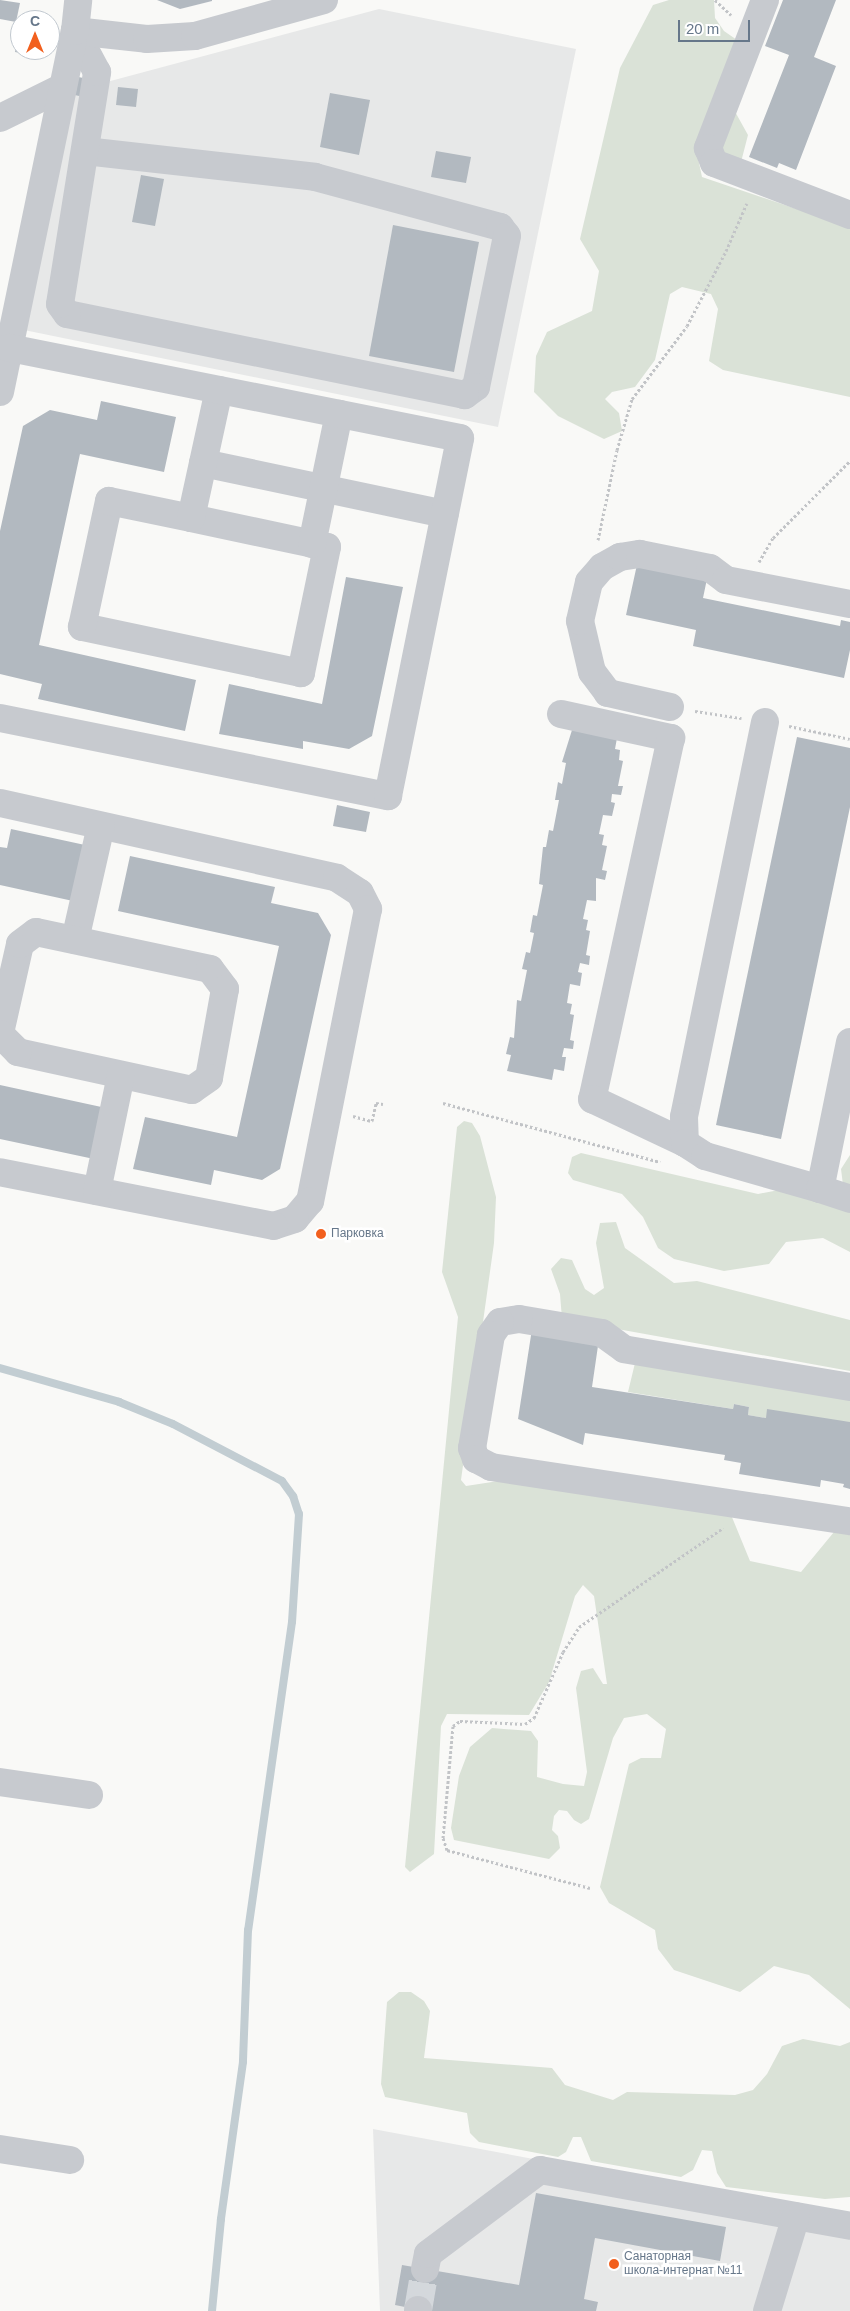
<!DOCTYPE html>
<html>
<head>
<meta charset="utf-8">
<style>
	body { margin:0 }
	#map { position:relative; width:850px; height:2311px; overflow:hidden; background:#f9f9f7; font-family:Arial,sans-serif }
	div>[style] { position:absolute }
	[style*='--x'] { left:calc(var(--x)*1px); top:calc(var(--y)*1px); width:calc(var(--w)*1px); rotate:calc(var(--a)*1deg) }
	.built>* { inset:0; background:#e7e8e8 }
	.green>* { inset:0; background:#dae2d7 }
	.stream>* { height:8px; margin:-4px; padding:0 4px; transform-origin:4px; border-radius:4px; background:#c2cdd2 }
	.building>* { inset:0; background:#b2b9c0 }
	.minor-tunnel>* { height:28px; margin-top:-14px; transform-origin:0; background:repeating-linear-gradient(90deg,#d4d8dc 0 28px,transparent 0 42px) }
	.path>* { height:3px; margin-top:-1.5px; transform-origin:0; background:repeating-linear-gradient(90deg,#c2c4c7 0 2.5px,transparent 0 5px) }
	.minor>* { height:28px; margin:-14px; padding:0 14px; transform-origin:14px; border-radius:14px; background:#c7cacf }
	.dots>* { width:14px; height:14px; translate:-50% -50%; box-sizing:border-box; border:2px solid #fff; border-radius:50% }
	span { translate:-50% -50%; white-space:nowrap; text-align:center; line-height:1.15; -webkit-text-stroke:5px #fff; paint-order:stroke }
	.poi-label { font-size:12px; color:#66778a }
	.left { translate:0 -50%; text-align:left }
	.north { position:absolute; left:10px; top:10px; width:50px; height:50px; box-sizing:border-box; background:#fff; border:1px solid #c2c9d0; border-radius:50%; rotate:0deg; font-size:14px; font-weight:700; line-height:20px; text-align:center; color:#66778a }
	.north::after { content:''; display:block; margin:auto; width:18px; height:22px; background:#f2601e; clip-path:polygon(50% 0,100% 100%,50% 72%,0 100%) }
	.scale { position:absolute; left:678px; top:20px; width:72px; height:22px; box-sizing:border-box; border:2px solid #66778a; border-top:0; padding-left:6px; font-size:15px; line-height:18px; white-space:nowrap; color:#66778a; -webkit-text-stroke:4px #fff; paint-order:stroke }
</style>
</head>
<body>
<div id="map">
	<div class="built">
		<i style="clip-path:polygon(379px 9px,576px 49px,498px 427px,24px 330px,72px 95px,103px 83px)"></i>
		<i style="clip-path:polygon(373px 2129px,850px 2218px,850px 2311px,380px 2311px)"></i>
	</div>
	<div class="green">
		<i style="clip-path:polygon(669px 0,714px 0,715px 18px,724px 31px,737px 40px,733px 108px,748px 135px,740px 166px,698px 158px,702px 177px,850px 227px,850px 397px,723px 370px,709px 361px,718px 309px,711px 294px,682px 287px,670px 294px,655px 360px,635px 387px,612px 392px,605px 399px,619px 413px,622px 431px,604px 439px,558px 416px,534px 392px,536px 356px,547px 332px,592px 311px,599px 271px,580px 239px,620px 68px,653px 5px)"></i>
		<i style="clip-path:polygon(464px 1121px,472px 1123px,480px 1136px,496px 1197px,494px 1243px,461px 1480px,466px 1486px,505px 1480px,727px 1505px,750px 1561px,801px 1572px,834px 1532px,850px 1534px,850px 2009px,809px 1975px,774px 1966px,740px 1992px,674px 1970px,658px 1949px,655px 1930px,609px 1903px,600px 1887px,629px 1764px,641px 1758px,661px 1758px,666px 1729px,647px 1714px,624px 1718px,613px 1738px,589px 1819px,581px 1824px,574px 1820px,567px 1811px,559px 1810px,554px 1816px,552px 1830px,558px 1836px,560px 1848px,549px 1859px,454px 1840px,451px 1828px,459px 1776px,470px 1747px,492px 1728px,531px 1731px,538px 1741px,537px 1777px,563px 1784px,584px 1786px,587px 1772px,576px 1688px,581px 1671px,593px 1668px,603px 1684px,607px 1684px,594px 1596px,583px 1585px,575px 1596px,549px 1682px,529px 1715px,447px 1714px,441px 1726px,434px 1854px,410px 1872px,405px 1867px,458px 1317px,442px 1272px,457px 1127px)"></i>
		<i style="clip-path:polygon(581px 1153px,758px 1194px,800px 1186px,844px 1193px,841px 1169px,850px 1155px,850px 1252px,823px 1238px,786px 1242px,769px 1264px,724px 1271px,674px 1259px,658px 1248px,643px 1217px,622px 1194px,573px 1180px,568px 1173px,572px 1157px)"></i>
		<i style="clip-path:polygon(616px 1222px,625px 1248px,674px 1283px,697px 1281px,850px 1320px,850px 1371px,562px 1319px,560px 1294px,551px 1269px,561px 1258px,572px 1260px,585px 1289px,594px 1295px,604px 1288px,596px 1243px,600px 1223px)"></i>
		<i style="clip-path:polygon(635px 1363px,850px 1395px,850px 1422px,766px 1418px,748px 1415px,749px 1407px,734px 1404px,733px 1409px,628px 1392px)"></i>
		<i style="clip-path:polygon(399px 1992px,411px 1992px,424px 2001px,430px 2011px,424px 2058px,552px 2068px,565px 2085px,613px 2100px,627px 2092px,735px 2095px,753px 2090px,767px 2074px,782px 2046px,803px 2039px,840px 2046px,850px 2042px,850px 2197px,825px 2199px,726px 2187px,717px 2173px,712px 2151px,702px 2150px,693px 2170px,681px 2177px,591px 2161px,581px 2137px,573px 2137px,566px 2152px,558px 2157px,479px 2142px,470px 2133px,467px 2113px,385px 2097px,381px 2084px,387px 2002px)"></i>
	</div>
	<div class="stream">
		<i style="--x:0;--y:1368;--w:124;--a:15.9"></i>
		<i style="--x:119;--y:1402;--w:58;--a:22.2"></i>
		<i style="--x:173;--y:1424;--w:123;--a:27.6"></i>
		<i style="--x:282;--y:1481;--w:19;--a:54"></i>
		<i style="--x:293;--y:1496;--w:19;--a:72"></i>
		<i style="--x:299;--y:1514;--w:108;--a:93.7"></i>
		<i style="--x:292;--y:1622;--w:311;--a:98.1"></i>
		<i style="--x:248;--y:1930;--w:132;--a:92.2"></i>
		<i style="--x:243;--y:2062;--w:159;--a:98"></i>
		<i style="--x:221;--y:2219;--w:92;--a:95.6"></i>
	</div>
	<div class="building">
		<i style="clip-path:polygon(0 0,20px 3px,16px 22px,0 19px)"></i>
		<i style="clip-path:polygon(157px 0,212px 0,212px 1px,180px 9px)"></i>
		<i style="clip-path:polygon(783px 0,836px 0,814px 57px,836px 66px,796px 170px,779px 163px,777px 168px,749px 157px,789px 55px,765px 46px)"></i>
		<i style="clip-path:polygon(19px 29px,20px 50px,36px 50px,35px 56px,15px 52px)"></i>
		<i style="clip-path:polygon(69px 75px,88px 79px,84px 97px,65px 93px)"></i>
		<i style="clip-path:polygon(118px 87px,138px 89px,136px 107px,116px 105px)"></i>
		<i style="clip-path:polygon(330px 93px,370px 100px,359px 155px,320px 147px)"></i>
		<i style="clip-path:polygon(436px 151px,471px 157px,466px 183px,431px 177px)"></i>
		<i style="clip-path:polygon(141px 175px,164px 179px,155px 226px,132px 222px)"></i>
		<i style="clip-path:polygon(393px 225px,479px 242px,454px 372px,369px 356px)"></i>
		<i style="clip-path:polygon(101px 401px,176px 417px,164px 472px,80px 454px,39px 645px,196px 680px,185px 731px,38px 699px,42px 684px,0 674px,0 531px,23px 426px,50px 410px,97px 420px)"></i>
		<i style="clip-path:polygon(638px 560px,708px 574px,703px 598px,840px 626px,841px 620px,850px 622px,850px 650px,844px 678px,693px 646px,696px 630px,626px 615px)"></i>
		<i style="clip-path:polygon(346px 577px,403px 587px,372px 736px,349px 749px,303px 741px,303px 749px,219px 734px,229px 684px,322px 704px)"></i>
		<i style="clip-path:polygon(572px 730px,617px 738px,615px 749px,620px 750px,619px 760px,623px 761px,618px 786px,623px 786px,621px 795px,612px 794px,611px 802px,615px 803px,612px 816px,603px 815px,599px 834px,604px 835px,602px 845px,607px 846px,602px 870px,607px 871px,605px 880px,596px 878px,596px 901px,587px 900px,583px 919px,588px 920px,586px 930px,590px 931px,586px 955px,590px 956px,589px 965px,580px 963px,578px 972px,582px 973px,580px 986px,570px 984px,567px 1003px,572px 1004px,570px 1014px,574px 1015px,570px 1040px,574px 1041px,573px 1049px,564px 1048px,562px 1057px,566px 1057px,564px 1071px,554px 1069px,552px 1080px,507px 1071px,511px 1055px,506px 1054px,510px 1037px,514px 1038px,517px 1000px,521px 1001px,527px 970px,522px 969px,526px 952px,530px 953px,534px 933px,530px 932px,533px 915px,537px 916px,543px 885px,539px 884px,543px 847px,546px 847px,549px 830px,553px 831px,559px 800px,555px 800px,558px 782px,562px 784px,566px 763px,562px 762px)"></i>
		<i style="clip-path:polygon(797px 737px,850px 748px,850px 807px,781px 1139px,716px 1125px)"></i>
		<i style="clip-path:polygon(337px 805px,370px 812px,366px 832px,333px 826px)"></i>
		<i style="clip-path:polygon(11px 829px,85px 845px,73px 901px,0 885px,0 847px,7px 848px)"></i>
		<i style="clip-path:polygon(130px 856px,275px 887px,271px 903px,318px 913px,331px 935px,280px 1169px,262px 1180px,214px 1170px,211px 1185px,133px 1169px,145px 1117px,237px 1137px,279px 946px,118px 911px)"></i>
		<i style="clip-path:polygon(0 1085px,106px 1108px,94px 1159px,0 1139px)"></i>
		<i style="clip-path:polygon(532px 1329px,599px 1339px,592px 1387px,733px 1409px,734px 1404px,749px 1407px,748px 1415px,766px 1418px,767px 1409px,850px 1422px,850px 1489px,843px 1487px,844px 1484px,821px 1480px,820px 1487px,739px 1474px,741px 1463px,724px 1460px,725px 1455px,585px 1433px,583px 1445px,518px 1419px)"></i>
		<i style="clip-path:polygon(536px 2193px,726px 2227px,720px 2261px,595px 2238px,584px 2299px,598px 2302px,596px 2311px,425px 2311px,395px 2305px,402px 2265px,519px 2285px)"></i>
	</div>
	<div class="minor-tunnel">
		<i style="--x:418;--y:2310;--w:42;--a:-80.3"></i>
	</div>
	<div class="path">
		<i style="--x:715;--y:0;--w:22;--a:43"></i>
		<i style="--x:598;--y:540;--w:92;--a:-78.1"></i>
		<i style="--x:617;--y:450;--w:53;--a:-73.6"></i>
		<i style="--x:632;--y:399;--w:91;--a:-53"></i>
		<i style="--x:687;--y:326;--w:85;--a:-62.5"></i>
		<i style="--x:726;--y:251;--w:52;--a:-66.4"></i>
		<i style="--x:759;--y:562;--w:28;--a:-60"></i>
		<i style="--x:773;--y:538;--w:109;--a:-45"></i>
		<i style="--x:695;--y:711;--w:47;--a:8.7"></i>
		<i style="--x:789;--y:726;--w:62;--a:12"></i>
		<i style="--x:443;--y:1103;--w:225;--a:15.2"></i>
		<i style="--x:353;--y:1116;--w:20;--a:15"></i>
		<i style="--x:372;--y:1121;--w:18;--a:-77"></i>
		<i style="--x:376;--y:1103;--w:7;--a:8"></i>
		<i style="--x:590;--y:1888;--w:148;--a:-165.1"></i>
		<i style="--x:447;--y:1850;--w:13;--a:-108"></i>
		<i style="--x:443;--y:1838;--w:112;--a:-84.9"></i>
		<i style="--x:453;--y:1726;--w:9;--a:-36"></i>
		<i style="--x:460;--y:1721;--w:65;--a:2.6"></i>
		<i style="--x:525;--y:1724;--w:11;--a:-34"></i>
		<i style="--x:534;--y:1718;--w:72;--a:-66.3"></i>
		<i style="--x:563;--y:1652;--w:30;--a:-57"></i>
		<i style="--x:579;--y:1627;--w:175;--a:-34.5"></i>
	</div>
	<div class="minor">
		<i style="--x:765;--y:0;--w:159;--a:111.1"></i>
		<i style="--x:708;--y:148;--w:16;--a:68"></i>
		<i style="--x:714;--y:163;--w:146;--a:20.9"></i>
		<i style="--x:0;--y:118;--w:70;--a:-26.2"></i>
		<i style="--x:85;--y:151;--w:231;--a:6.4"></i>
		<i style="--x:315;--y:177;--w:192;--a:15.1"></i>
		<i style="--x:500;--y:227;--w:11;--a:52"></i>
		<i style="--x:507;--y:236;--w:154;--a:101.6"></i>
		<i style="--x:476;--y:387;--w:14;--a:144"></i>
		<i style="--x:465;--y:395;--w:406;--a:-168.5"></i>
		<i style="--x:67;--y:314;--w:12;--a:-125"></i>
		<i style="--x:60;--y:304;--w:235;--a:-80.9"></i>
		<i style="--x:97;--y:72;--w:47;--a:-118.2"></i>
		<i style="--x:75;--y:31;--w:72;--a:6.3"></i>
		<i style="--x:147;--y:39;--w:48;--a:-3.6"></i>
		<i style="--x:195;--y:36;--w:134;--a:-15.6"></i>
		<i style="--x:0;--y:392;--w:369;--a:-78.3"></i>
		<i style="--x:75;--y:31;--w:31;--a:-84"></i>
		<i style="--x:203;--y:463;--w:247;--a:11.9"></i>
		<i style="--x:191;--y:518;--w:139;--a:12"></i>
		<i style="--x:327;--y:547;--w:129;--a:101.7"></i>
		<i style="--x:301;--y:673;--w:224;--a:-168.1"></i>
		<i style="--x:82;--y:627;--w:129;--a:-77.9"></i>
		<i style="--x:109;--y:501;--w:84;--a:11.7"></i>
		<i style="--x:191;--y:518;--w:131;--a:-77.7"></i>
		<i style="--x:312;--y:544;--w:133;--a:-78.3"></i>
		<i style="--x:670;--y:707;--w:64;--a:-167.3"></i>
		<i style="--x:608;--y:693;--w:26;--a:-127"></i>
		<i style="--x:592;--y:672;--w:52;--a:-103.2"></i>
		<i style="--x:580;--y:621;--w:40;--a:-77"></i>
		<i style="--x:589;--y:582;--w:20;--a:-49"></i>
		<i style="--x:602;--y:567;--w:21;--a:-29"></i>
		<i style="--x:620;--y:557;--w:20;--a:-9"></i>
		<i style="--x:640;--y:554;--w:71;--a:11.3"></i>
		<i style="--x:710;--y:568;--w:20;--a:37"></i>
		<i style="--x:726;--y:580;--w:126;--a:11"></i>
		<i style="--x:561;--y:714;--w:113;--a:12.3"></i>
		<i style="--x:671;--y:738;--w:370;--a:102.3"></i>
		<i style="--x:592;--y:1099;--w:103;--a:25.3"></i>
		<i style="--x:0;--y:718;--w:396;--a:11.4"></i>
		<i style="--x:388;--y:796;--w:365;--a:-78.6"></i>
		<i style="--x:460;--y:438;--w:460;--a:-168.7"></i>
		<i style="--x:765;--y:722;--w:403;--a:101.6"></i>
		<i style="--x:684;--y:1117;--w:26;--a:88"></i>
		<i style="--x:685;--y:1143;--w:24;--a:33"></i>
		<i style="--x:705;--y:1156;--w:120;--a:16"></i>
		<i style="--x:0;--y:803;--w:345;--a:12.5"></i>
		<i style="--x:337;--y:878;--w:27;--a:33"></i>
		<i style="--x:360;--y:893;--w:18;--a:63"></i>
		<i style="--x:368;--y:909;--w:298;--a:101.2"></i>
		<i style="--x:310;--y:1201;--w:23;--a:130"></i>
		<i style="--x:295;--y:1219;--w:22;--a:162"></i>
		<i style="--x:274;--y:1226;--w:279;--a:-168.9"></i>
		<i style="--x:75;--y:940;--w:117;--a:-77.2"></i>
		<i style="--x:0;--y:1033;--w:91;--a:-77.3"></i>
		<i style="--x:20;--y:944;--w:20;--a:-37"></i>
		<i style="--x:36;--y:932;--w:178;--a:12"></i>
		<i style="--x:210;--y:969;--w:25;--a:53"></i>
		<i style="--x:225;--y:989;--w:90;--a:100.2"></i>
		<i style="--x:209;--y:1078;--w:21;--a:145"></i>
		<i style="--x:192;--y:1090;--w:178;--a:-167.7"></i>
		<i style="--x:18;--y:1052;--w:25;--a:-135"></i>
		<i style="--x:850;--y:1042;--w:150;--a:101.5"></i>
		<i style="--x:820;--y:1189;--w:32;--a:18"></i>
		<i style="--x:97;--y:1191;--w:118;--a:-78.3"></i>
		<i style="--x:850;--y:1387;--w:229;--a:-170.5"></i>
		<i style="--x:624;--y:1349;--w:27;--a:-144"></i>
		<i style="--x:602;--y:1333;--w:84;--a:-170.4"></i>
		<i style="--x:519;--y:1319;--w:19;--a:171"></i>
		<i style="--x:500;--y:1322;--w:16;--a:125"></i>
		<i style="--x:491;--y:1335;--w:115;--a:99.5"></i>
		<i style="--x:472;--y:1448;--w:12;--a:70"></i>
		<i style="--x:476;--y:1459;--w:17;--a:28"></i>
		<i style="--x:491;--y:1467;--w:363;--a:8.6"></i>
		<i style="--x:0;--y:1782;--w:90;--a:8.3"></i>
		<i style="--x:0;--y:2149;--w:71;--a:8.9"></i>
		<i style="--x:425;--y:2269;--w:15;--a:-79"></i>
		<i style="--x:428;--y:2254;--w:140;--a:-36.9"></i>
		<i style="--x:540;--y:2170;--w:315;--a:10.2"></i>
		<i style="--x:418;--y:2311;--w:1;--a:-90"></i>
		<i style="--x:767;--y:2311;--w:99;--a:-73"></i>
	</div>
	<div class="dots">
		<i style="left:321px;top:1234px;background:#f2601e"></i>
		<i style="left:614px;top:2264px;background:#f2601e"></i>
	</div>
	<div class="poi-label">
		<span class="left" style="left:331px;top:1234px">Парковка</span>
		<span class="left" style="left:624px;top:2264px">Санаторная<br>школа-интернат №11</span>
	</div>
	<div class="north">С</div>
	<div class="scale">20 m</div>
</div>
</body>
</html>
